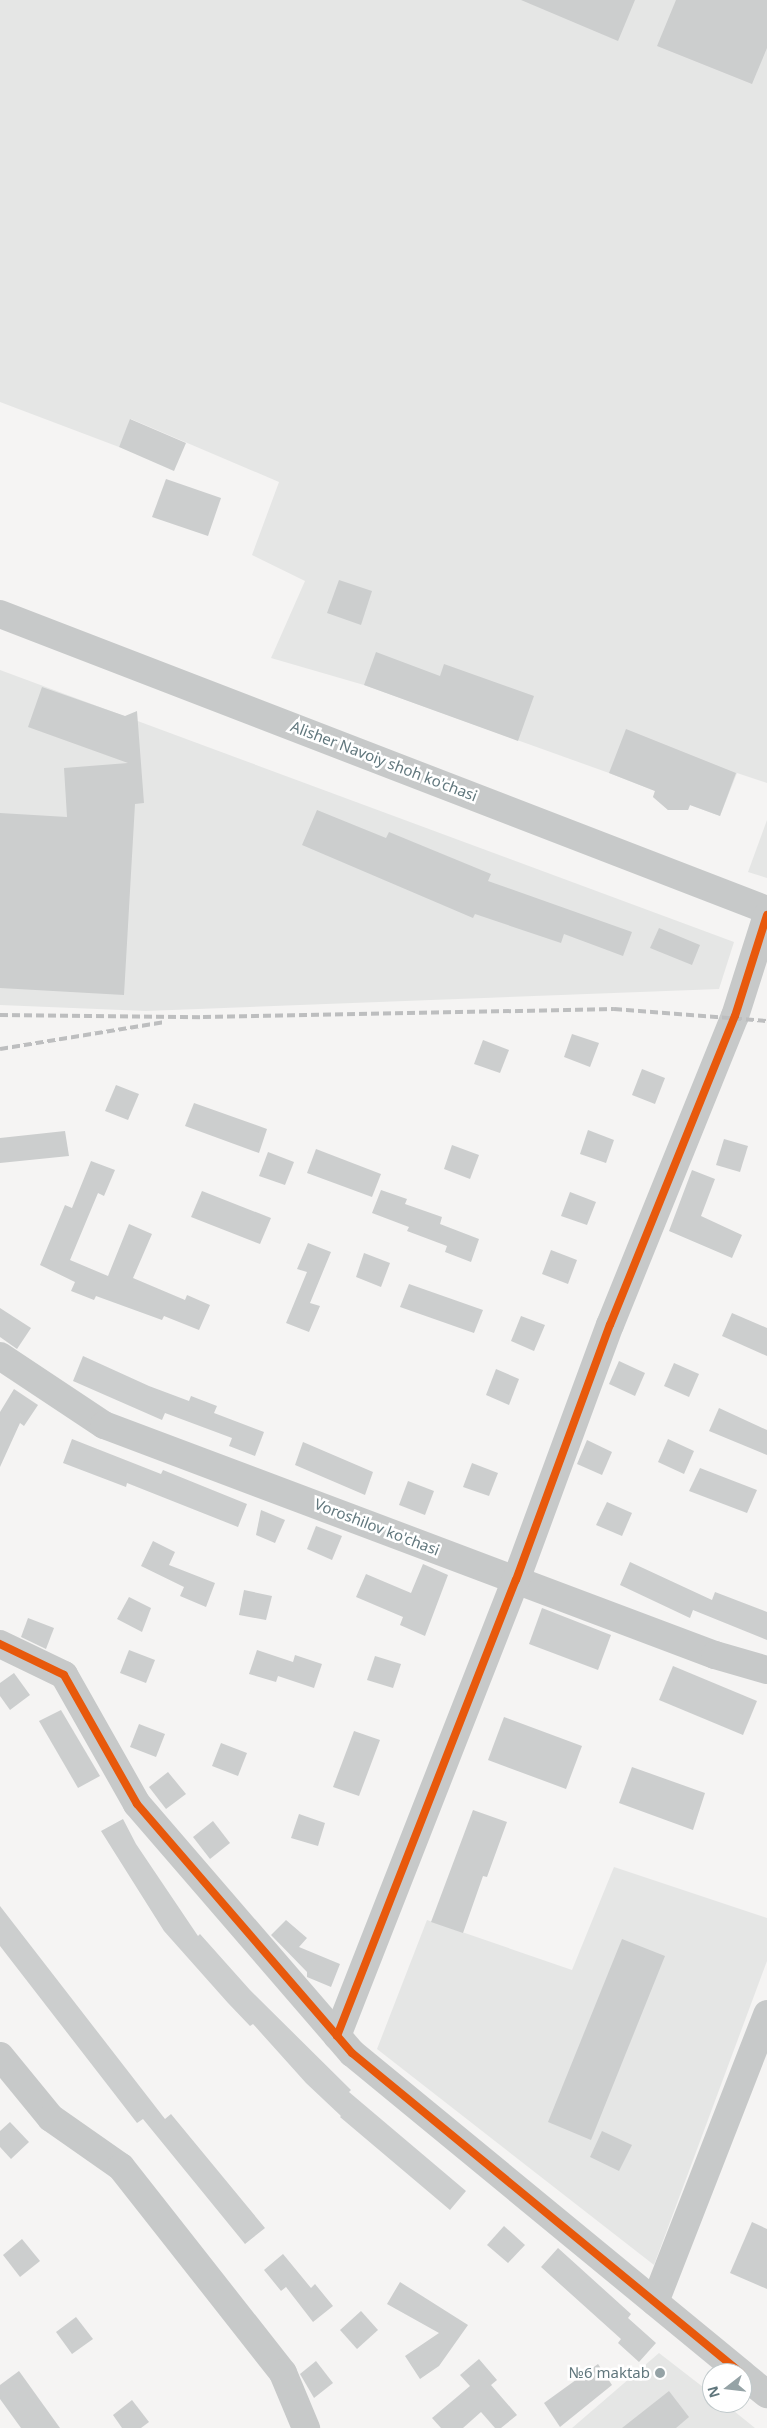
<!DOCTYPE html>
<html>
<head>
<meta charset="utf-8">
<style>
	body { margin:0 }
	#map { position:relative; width:767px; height:2428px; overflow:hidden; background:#f5f4f3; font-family:"Noto Sans",sans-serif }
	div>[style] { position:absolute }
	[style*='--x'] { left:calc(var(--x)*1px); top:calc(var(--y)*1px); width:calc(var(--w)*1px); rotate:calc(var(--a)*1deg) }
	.built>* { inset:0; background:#e5e6e5 }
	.building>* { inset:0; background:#cccece }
	.minor>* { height:28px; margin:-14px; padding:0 14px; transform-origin:14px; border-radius:14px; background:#c7c9c9 }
	.rail>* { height:4px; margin-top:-2px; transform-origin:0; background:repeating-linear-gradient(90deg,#bdbebf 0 8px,transparent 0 12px) }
	.cycleway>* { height:8px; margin:-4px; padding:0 4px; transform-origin:4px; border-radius:4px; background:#e8590c }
	.dots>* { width:14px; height:14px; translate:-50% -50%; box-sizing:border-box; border:2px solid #fff; border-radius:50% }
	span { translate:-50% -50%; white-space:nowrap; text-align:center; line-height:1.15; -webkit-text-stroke:5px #fff; paint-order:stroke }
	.street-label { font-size:15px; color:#61777d }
	.poi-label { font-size:15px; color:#61777d }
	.right { translate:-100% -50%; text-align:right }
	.north { position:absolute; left:702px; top:2363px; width:50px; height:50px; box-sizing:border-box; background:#fff; border:1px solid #c0c9cb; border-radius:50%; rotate:254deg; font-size:14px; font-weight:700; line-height:20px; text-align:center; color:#61777d }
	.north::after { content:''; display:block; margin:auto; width:18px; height:22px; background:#95a3a6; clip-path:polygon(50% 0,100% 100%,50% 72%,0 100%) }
</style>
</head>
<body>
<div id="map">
	<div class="built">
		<i style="clip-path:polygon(0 0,767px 0,767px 783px,737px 773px,720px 816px,690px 805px,688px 810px,668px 810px,653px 797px,655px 791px,609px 773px,364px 685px,271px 658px,305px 581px,252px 555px,279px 482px,131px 419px,119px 447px,0 402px)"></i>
		<i style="clip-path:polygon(0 670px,734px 942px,719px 989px,146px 1011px,0 1005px)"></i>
		<i style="clip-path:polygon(767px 820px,767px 878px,748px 872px)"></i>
		<i style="clip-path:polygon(614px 1867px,767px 1918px,767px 1961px,654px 2265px,377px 2049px,427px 1920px,572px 1970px)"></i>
		<i style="clip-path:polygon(659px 2353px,712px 2394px,712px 2403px,724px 2403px,755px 2428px,572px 2428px)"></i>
	</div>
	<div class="building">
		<i style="clip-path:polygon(521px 0,635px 0,618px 41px)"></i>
		<i style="clip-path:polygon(676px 0,767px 0,767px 48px,752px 84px,657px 46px)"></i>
		<i style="clip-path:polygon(130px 419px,186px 443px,174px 471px,119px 447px)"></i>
		<i style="clip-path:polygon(166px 479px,221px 498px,208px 536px,152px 517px)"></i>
		<i style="clip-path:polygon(339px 580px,372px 591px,361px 625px,327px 613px)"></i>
		<i style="clip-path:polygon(376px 652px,440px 676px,444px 664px,534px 696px,518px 741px,364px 685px)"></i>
		<i style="clip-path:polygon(42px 687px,125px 716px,137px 711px,144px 803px,135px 804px,124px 995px,0 988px,0 813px,67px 817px,64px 768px,128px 763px,28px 727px)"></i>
		<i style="clip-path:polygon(626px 729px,736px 773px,720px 816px,690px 805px,688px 810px,668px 810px,653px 797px,655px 791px,609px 773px)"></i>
		<i style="clip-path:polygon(317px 810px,386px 838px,389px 832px,491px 874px,488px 881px,632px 932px,623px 956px,564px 934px,561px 943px,475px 914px,473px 918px,302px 845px)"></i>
		<i style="clip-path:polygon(659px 928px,700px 945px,692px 965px,650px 948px)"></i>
		<i style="clip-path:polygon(572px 1034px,599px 1043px,590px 1067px,564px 1057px)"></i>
		<i style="clip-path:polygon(483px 1040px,509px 1050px,500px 1073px,474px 1064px)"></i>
		<i style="clip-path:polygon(642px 1069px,665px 1078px,655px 1104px,632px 1095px)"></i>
		<i style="clip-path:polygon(116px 1085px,139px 1094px,128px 1120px,105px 1111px)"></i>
		<i style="clip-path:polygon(194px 1103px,267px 1129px,259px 1153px,185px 1126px)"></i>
		<i style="clip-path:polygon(588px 1130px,614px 1140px,606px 1163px,580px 1154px)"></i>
		<i style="clip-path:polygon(65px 1131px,69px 1156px,0 1163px,0 1138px)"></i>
		<i style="clip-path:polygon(724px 1139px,748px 1146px,740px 1172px,716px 1165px)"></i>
		<i style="clip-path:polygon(452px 1145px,479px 1155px,470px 1179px,444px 1169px)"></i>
		<i style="clip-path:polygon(316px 1149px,381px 1174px,372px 1197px,307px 1173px)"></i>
		<i style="clip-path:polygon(268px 1152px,294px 1162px,285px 1185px,259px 1176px)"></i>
		<i style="clip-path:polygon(91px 1161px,115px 1170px,104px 1196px,98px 1193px,70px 1260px,108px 1276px,129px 1224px,152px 1234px,133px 1278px,185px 1300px,187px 1295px,210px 1305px,199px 1330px,164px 1316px,162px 1320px,96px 1296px,94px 1300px,71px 1291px,75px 1282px,40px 1265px,65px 1205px,72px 1208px)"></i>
		<i style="clip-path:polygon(692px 1170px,715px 1179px,701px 1216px,742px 1235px,732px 1258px,669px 1231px)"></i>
		<i style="clip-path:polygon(381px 1190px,407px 1199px,405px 1204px,442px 1217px,440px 1224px,479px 1239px,471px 1262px,445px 1252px,447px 1246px,407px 1231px,409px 1227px,372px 1213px)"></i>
		<i style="clip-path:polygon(202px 1191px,271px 1218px,260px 1244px,191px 1217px)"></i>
		<i style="clip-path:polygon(570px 1192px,596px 1202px,587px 1225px,561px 1216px)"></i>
		<i style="clip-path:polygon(308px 1243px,331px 1252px,310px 1303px,320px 1306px,309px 1332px,286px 1323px,307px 1272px,297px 1269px)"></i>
		<i style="clip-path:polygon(551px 1250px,577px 1260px,568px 1284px,542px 1274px)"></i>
		<i style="clip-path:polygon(364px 1253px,390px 1263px,381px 1287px,356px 1277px)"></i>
		<i style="clip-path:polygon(409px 1284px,483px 1310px,474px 1333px,400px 1307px)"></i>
		<i style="clip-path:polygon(0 1308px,31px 1328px,17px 1349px,0 1337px)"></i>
		<i style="clip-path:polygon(732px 1313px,767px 1328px,767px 1356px,722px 1336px)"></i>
		<i style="clip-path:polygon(521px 1316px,545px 1325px,534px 1351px,511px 1341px)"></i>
		<i style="clip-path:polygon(83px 1356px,149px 1386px,189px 1401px,191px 1396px,217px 1406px,214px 1413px,264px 1432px,255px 1456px,229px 1446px,232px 1438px,165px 1413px,162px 1420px,73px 1381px)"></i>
		<i style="clip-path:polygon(619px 1361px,645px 1373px,635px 1396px,609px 1384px)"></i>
		<i style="clip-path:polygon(674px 1363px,699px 1374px,689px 1397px,664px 1386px)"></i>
		<i style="clip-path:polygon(496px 1369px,519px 1379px,509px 1405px,486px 1395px)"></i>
		<i style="clip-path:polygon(14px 1389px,38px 1405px,24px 1426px,20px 1423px,0 1467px,0 1412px)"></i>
		<i style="clip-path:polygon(719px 1408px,767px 1430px,767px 1455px,709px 1431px)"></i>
		<i style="clip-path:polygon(72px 1439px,161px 1474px,163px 1470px,247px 1504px,238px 1527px,127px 1483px,126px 1487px,63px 1463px)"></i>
		<i style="clip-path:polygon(668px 1439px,694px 1451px,684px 1474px,658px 1462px)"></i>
		<i style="clip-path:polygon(587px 1440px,612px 1452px,602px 1475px,577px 1464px)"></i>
		<i style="clip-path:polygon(303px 1442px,373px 1472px,365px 1495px,295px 1465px)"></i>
		<i style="clip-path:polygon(472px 1463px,498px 1473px,489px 1496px,463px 1487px)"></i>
		<i style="clip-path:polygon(700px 1468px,757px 1490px,747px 1513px,689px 1491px)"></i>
		<i style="clip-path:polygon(408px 1481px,434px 1491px,425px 1515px,399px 1505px)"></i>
		<i style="clip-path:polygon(607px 1502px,632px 1513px,622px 1536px,596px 1525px)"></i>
		<i style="clip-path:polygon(261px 1510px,285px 1520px,275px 1543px,256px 1535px)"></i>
		<i style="clip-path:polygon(316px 1526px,342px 1536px,332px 1560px,307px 1549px)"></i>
		<i style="clip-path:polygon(153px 1541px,175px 1552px,169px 1565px,215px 1583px,206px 1607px,180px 1596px,184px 1587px,141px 1566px)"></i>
		<i style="clip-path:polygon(630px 1562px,712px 1600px,715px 1592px,767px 1612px,767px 1640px,693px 1610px,690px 1618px,620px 1585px)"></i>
		<i style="clip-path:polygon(423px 1564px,448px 1575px,425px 1636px,400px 1625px,403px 1617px,356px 1597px,366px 1574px,411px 1593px)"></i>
		<i style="clip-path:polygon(244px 1590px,272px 1596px,266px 1620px,239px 1615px)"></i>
		<i style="clip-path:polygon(129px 1597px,151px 1608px,142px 1632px,117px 1619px)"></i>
		<i style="clip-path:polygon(542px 1608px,611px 1635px,598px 1670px,529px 1644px)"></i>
		<i style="clip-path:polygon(28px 1618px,54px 1628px,46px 1649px,21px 1637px)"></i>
		<i style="clip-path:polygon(129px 1650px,155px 1660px,146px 1683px,120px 1673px)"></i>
		<i style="clip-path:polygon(257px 1650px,293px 1662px,295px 1655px,322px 1664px,314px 1688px,278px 1676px,276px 1682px,249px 1674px)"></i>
		<i style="clip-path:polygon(375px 1656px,401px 1664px,393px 1688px,367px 1680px)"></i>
		<i style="clip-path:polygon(673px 1666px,757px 1701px,743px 1735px,659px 1700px)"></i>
		<i style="clip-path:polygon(14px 1673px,30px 1695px,10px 1710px,0 1696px,0 1683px)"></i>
		<i style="clip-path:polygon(61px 1710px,100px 1776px,78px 1788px,39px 1721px)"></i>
		<i style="clip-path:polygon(504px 1717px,582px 1746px,566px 1789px,488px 1760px)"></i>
		<i style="clip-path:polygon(139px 1724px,165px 1734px,156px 1757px,130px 1747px)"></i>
		<i style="clip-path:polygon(354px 1731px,380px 1740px,359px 1796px,333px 1787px)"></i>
		<i style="clip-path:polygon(221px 1743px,247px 1753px,238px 1776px,212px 1766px)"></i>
		<i style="clip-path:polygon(632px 1767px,705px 1793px,693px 1830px,619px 1803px)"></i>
		<i style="clip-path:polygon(168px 1772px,186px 1794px,166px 1809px,149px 1787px)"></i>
		<i style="clip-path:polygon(473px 1810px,507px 1822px,487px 1877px,483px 1876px,463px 1933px,431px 1922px)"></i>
		<i style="clip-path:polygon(299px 1814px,325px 1823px,318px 1846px,291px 1838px)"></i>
		<i style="clip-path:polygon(123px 1819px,136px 1844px,198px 1936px,200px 1934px,250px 1990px,351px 2090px,349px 2092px,466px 2191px,450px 2210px,340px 2117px,341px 2116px,306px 2083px,253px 2024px,250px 2026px,228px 2003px,164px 1931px,101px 1831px)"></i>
		<i style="clip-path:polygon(213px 1821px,230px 1843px,210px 1859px,193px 1837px)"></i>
		<i style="clip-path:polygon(0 1906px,165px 2119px,171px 2114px,265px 2228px,245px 2244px,143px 2119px,137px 2123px,0 1946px)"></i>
		<i style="clip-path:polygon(286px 1920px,307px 1938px,299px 1947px,340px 1964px,331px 1987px,307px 1977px,307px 1972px,271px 1935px)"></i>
		<i style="clip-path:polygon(622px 1939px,665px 1956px,591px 2140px,548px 2122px)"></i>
		<i style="clip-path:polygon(10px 2122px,29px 2142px,11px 2159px,0 2147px,0 2131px)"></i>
		<i style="clip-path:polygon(602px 2131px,632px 2145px,619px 2171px,590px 2157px)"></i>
		<i style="clip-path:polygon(752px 2222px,767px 2229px,767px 2289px,730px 2273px)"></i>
		<i style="clip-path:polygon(504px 2226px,525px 2245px,508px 2263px,487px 2245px)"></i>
		<i style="clip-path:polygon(22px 2239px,40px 2261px,20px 2277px,3px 2255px)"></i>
		<i style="clip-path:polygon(558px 2248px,631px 2314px,628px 2318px,656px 2343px,639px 2362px,618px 2343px,621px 2339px,541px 2267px)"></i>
		<i style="clip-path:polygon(283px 2254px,311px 2288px,315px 2284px,333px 2306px,313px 2322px,286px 2287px,281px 2291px,264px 2270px)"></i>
		<i style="clip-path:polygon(400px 2282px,468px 2325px,439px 2366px,420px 2379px,405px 2356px,439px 2333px,387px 2304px)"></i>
		<i style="clip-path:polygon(361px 2311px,378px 2330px,357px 2349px,340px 2330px)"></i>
		<i style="clip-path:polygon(76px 2317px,93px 2339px,72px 2354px,56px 2332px)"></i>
		<i style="clip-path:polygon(479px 2359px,497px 2380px,491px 2385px,517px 2415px,501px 2428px,495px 2428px,481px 2412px,463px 2428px,441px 2428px,432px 2418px,470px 2386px,460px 2375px)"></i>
		<i style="clip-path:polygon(316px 2361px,333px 2383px,314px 2398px,300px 2374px)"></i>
		<i style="clip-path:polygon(598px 2364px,612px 2385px,560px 2427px,544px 2403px)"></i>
		<i style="clip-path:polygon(19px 2371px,60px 2428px,21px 2428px,0 2399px,0 2385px)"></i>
		<i style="clip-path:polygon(669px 2391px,689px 2417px,676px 2428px,622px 2428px)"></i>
		<i style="clip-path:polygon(132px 2400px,149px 2422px,141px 2428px,122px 2428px,113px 2415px)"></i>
	</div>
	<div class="minor">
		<i style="--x:0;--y:614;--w:822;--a:21.1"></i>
		<i style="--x:0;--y:1356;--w:125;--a:33.6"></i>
		<i style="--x:104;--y:1425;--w:653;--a:20.63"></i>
		<i style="--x:715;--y:1655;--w:54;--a:16.1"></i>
		<i style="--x:0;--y:1644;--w:71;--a:25.8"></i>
		<i style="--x:64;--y:1675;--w:148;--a:60.5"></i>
		<i style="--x:137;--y:1804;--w:329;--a:49.2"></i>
		<i style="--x:352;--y:2053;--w:504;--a:39.44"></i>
		<i style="--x:337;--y:2036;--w:490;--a:-68.6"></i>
		<i style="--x:516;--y:1580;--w:272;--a:-69.8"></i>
		<i style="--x:610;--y:1325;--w:333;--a:-68"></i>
		<i style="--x:735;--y:1016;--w:106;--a:-72.4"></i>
		<i style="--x:0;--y:2056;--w:80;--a:50.6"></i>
		<i style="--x:51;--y:2118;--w:85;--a:35"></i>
		<i style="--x:121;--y:2167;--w:262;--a:51.8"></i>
		<i style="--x:283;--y:2373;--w:60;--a:67.3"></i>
		<i style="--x:655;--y:2302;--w:309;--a:-68.7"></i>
		<i style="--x:742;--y:2374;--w:32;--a:39"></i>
	</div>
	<div class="rail">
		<i style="--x:0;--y:1015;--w:203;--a:0.6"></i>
		<i style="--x:203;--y:1017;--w:411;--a:-1.1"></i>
		<i style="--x:614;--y:1009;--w:153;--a:4.5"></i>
		<i style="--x:0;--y:1049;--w:167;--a:-9.3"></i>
	</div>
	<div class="cycleway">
		<i style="--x:0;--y:1644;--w:71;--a:25.8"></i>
		<i style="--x:64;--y:1675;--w:148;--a:60.5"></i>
		<i style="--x:137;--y:1804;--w:329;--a:49.2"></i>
		<i style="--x:352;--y:2053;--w:504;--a:39.44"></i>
		<i style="--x:337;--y:2036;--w:490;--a:-68.6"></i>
		<i style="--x:516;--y:1580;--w:272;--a:-69.8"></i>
		<i style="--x:610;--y:1325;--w:333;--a:-68"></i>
		<i style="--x:735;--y:1016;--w:106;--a:-72.4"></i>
	</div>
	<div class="dots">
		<i style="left:660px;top:2373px;background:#95a3a6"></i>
	</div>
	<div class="street-label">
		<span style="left:384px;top:761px;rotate:21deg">Alisher Navoiy shoh ko'chasi</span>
		<span style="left:377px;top:1527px;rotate:21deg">Voroshilov ko'chasi</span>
	</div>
	<div class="poi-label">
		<span class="right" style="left:650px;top:2373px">№6 maktab</span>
	</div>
	<div class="north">N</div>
</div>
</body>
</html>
